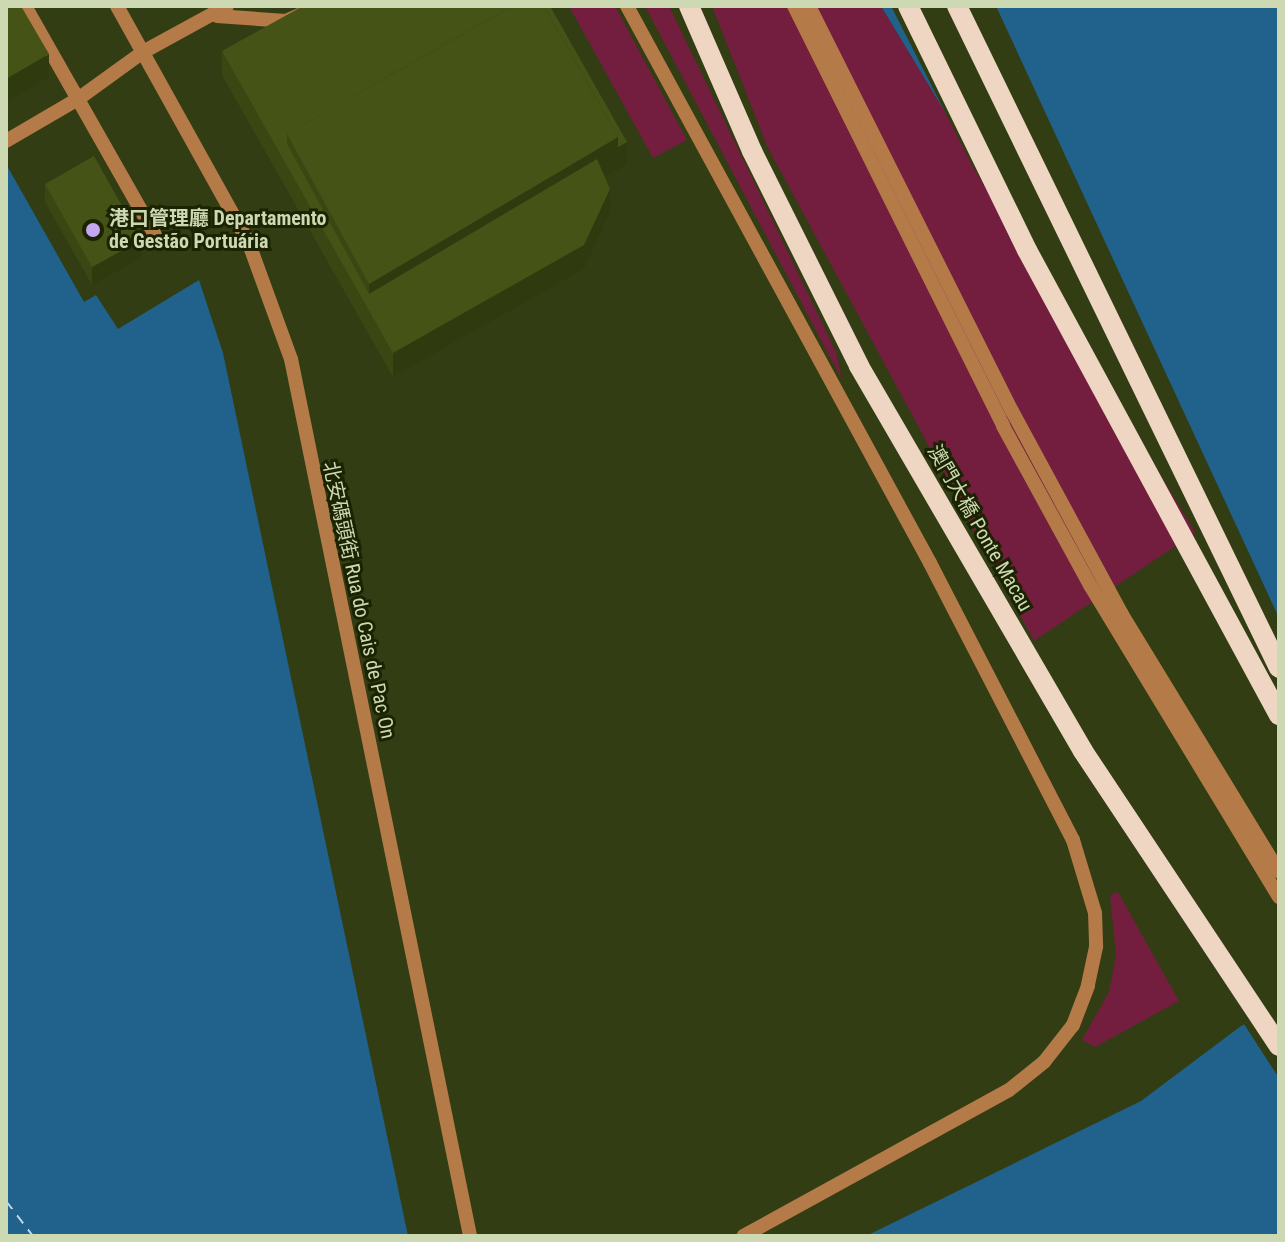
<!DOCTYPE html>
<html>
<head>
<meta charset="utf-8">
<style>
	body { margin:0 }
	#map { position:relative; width:1285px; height:1242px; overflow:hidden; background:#323d13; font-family:"Roboto Condensed","Noto Sans SC",sans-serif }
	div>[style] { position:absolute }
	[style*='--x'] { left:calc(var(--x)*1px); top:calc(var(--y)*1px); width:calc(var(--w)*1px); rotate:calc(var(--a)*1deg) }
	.green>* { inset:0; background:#731e3e }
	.water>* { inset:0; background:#20628c }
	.pier>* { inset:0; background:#323d13 }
	.ferry>* { height:2px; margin-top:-1px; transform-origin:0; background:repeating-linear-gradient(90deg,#c1d9ec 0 10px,transparent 0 18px) }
	.minor>* { height:14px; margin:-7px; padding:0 7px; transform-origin:7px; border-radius:7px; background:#b47b48 }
	.major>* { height:20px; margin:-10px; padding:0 10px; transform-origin:10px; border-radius:10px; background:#eed6c3 }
	.wall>* { inset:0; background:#3b4713 }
	.shaded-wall>* { inset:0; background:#303a0f }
	.building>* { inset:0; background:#455316 }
	.dots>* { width:22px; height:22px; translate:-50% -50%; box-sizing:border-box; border:4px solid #1b2302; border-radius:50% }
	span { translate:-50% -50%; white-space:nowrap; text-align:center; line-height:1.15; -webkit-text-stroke:6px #1b2302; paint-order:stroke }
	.poi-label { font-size:20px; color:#cdd9b2; font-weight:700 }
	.left { translate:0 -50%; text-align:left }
	.street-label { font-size:20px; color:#cdd9b2 }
	.frame { position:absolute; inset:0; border:8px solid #cdd9b2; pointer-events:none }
</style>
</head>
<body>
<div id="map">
	<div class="green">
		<i style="clip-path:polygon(569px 6px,615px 6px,687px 140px,653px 158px)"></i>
		<i style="clip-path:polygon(645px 6px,669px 6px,836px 352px,842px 380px)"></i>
		<i style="clip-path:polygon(712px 6px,881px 6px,1198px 531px,1034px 641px,767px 146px)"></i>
		<i style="clip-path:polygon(1118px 892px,1179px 1001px,1095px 1047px,1082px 1040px,1109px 992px,1116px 955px,1110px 895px)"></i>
	</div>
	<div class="water">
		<i style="clip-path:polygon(881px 6px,1279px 6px,1279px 666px,1198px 531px)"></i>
		<i style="clip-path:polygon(6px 164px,84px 302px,96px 295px,118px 329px,199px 280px,223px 353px,408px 1236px,6px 1236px)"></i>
		<i style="clip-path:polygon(1279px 1006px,1279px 1236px,866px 1236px,1141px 1101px,1241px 1026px)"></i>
	</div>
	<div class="pier">
		<i style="clip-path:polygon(891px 6px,996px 6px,1279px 618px,1279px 670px,973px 167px)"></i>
		<i style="clip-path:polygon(1279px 1002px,1279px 1078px,1242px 1021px)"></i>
	</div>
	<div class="ferry">
		<i style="--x:6;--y:1201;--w:44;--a:52.4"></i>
	</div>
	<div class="minor">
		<i style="--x:25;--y:6;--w:263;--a:60.4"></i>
		<i style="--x:117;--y:6;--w:269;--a:60.9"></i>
		<i style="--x:248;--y:241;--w:126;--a:70"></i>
		<i style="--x:291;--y:359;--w:895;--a:78.46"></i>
		<i style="--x:627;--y:6;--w:634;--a:61.45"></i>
		<i style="--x:930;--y:563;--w:312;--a:62.7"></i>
		<i style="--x:1073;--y:840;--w:76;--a:73.2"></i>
		<i style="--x:1095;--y:913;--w:34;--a:88"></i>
		<i style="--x:1096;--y:947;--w:40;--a:102"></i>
		<i style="--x:1088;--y:986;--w:42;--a:111"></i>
		<i style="--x:1073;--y:1025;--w:47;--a:128.1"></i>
		<i style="--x:1044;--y:1062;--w:45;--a:141.3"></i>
		<i style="--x:1009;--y:1090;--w:303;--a:151.2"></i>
		<i style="--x:794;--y:6;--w:469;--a:63.5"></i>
		<i style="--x:1003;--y:426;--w:181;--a:61.3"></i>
		<i style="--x:1090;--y:585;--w:365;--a:58.8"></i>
		<i style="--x:809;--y:6;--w:453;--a:63.4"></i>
		<i style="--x:1012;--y:411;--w:230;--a:61.6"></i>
		<i style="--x:1121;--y:613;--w:303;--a:58.6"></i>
		<i style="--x:217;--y:16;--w:69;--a:4.1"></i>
		<i style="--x:286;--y:21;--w:37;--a:-24"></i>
		<i style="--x:6;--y:141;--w:83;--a:-30.3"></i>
		<i style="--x:78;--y:99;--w:80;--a:-35.9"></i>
		<i style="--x:143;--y:52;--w:96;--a:-28.7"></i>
	</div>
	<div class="major">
		<i style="--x:689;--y:6;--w:158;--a:66.5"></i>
		<i style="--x:752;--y:151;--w:240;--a:63.5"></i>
		<i style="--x:859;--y:366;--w:445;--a:59.8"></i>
		<i style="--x:1083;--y:751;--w:354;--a:56.4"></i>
		<i style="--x:908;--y:6;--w:271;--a:64"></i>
		<i style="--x:1027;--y:250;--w:529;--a:61.55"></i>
		<i style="--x:957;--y:6;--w:736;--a:64.06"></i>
	</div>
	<div class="wall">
		<i style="clip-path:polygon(222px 51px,627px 142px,627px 165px,605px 178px,610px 212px,584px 269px,393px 377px,222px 75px)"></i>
		<i style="clip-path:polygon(45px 184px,141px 258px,92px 285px,45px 202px)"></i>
	</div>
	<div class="shaded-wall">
		<i style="clip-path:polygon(49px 54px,49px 77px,6px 102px,6px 79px)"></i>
		<i style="clip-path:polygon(618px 137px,618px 170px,372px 316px,369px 311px,369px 284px)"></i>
		<i style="clip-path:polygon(627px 142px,627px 165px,618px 170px,618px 147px)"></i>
		<i style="clip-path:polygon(610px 189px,610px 212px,584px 269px,393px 377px,393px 353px)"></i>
		<i style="clip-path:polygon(141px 240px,141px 258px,92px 285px,92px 267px)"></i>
	</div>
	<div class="building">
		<i style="clip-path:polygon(6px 6px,21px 6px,49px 54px,6px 79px)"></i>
		<i style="clip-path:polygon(303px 6px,512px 6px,287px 134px,287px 144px,369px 294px,597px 159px,610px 189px,584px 245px,393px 353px,222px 51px)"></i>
		<i style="clip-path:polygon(512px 6px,544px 6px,618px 137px,369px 284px,287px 134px)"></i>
		<i style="clip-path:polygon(544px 6px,550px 6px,627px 142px,618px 147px,618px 137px)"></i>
		<i style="clip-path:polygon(94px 156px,141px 240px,92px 267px,45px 184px)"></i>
	</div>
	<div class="dots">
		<i style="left:93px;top:230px;background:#c4a7f1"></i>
	</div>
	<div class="poi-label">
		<span class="left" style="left:109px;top:230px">港口管理廳 Departamento<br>de Gestão Portuária</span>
	</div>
	<div class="street-label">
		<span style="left:980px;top:528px;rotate:60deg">澳門大橋 Ponte Macau</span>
		<span style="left:359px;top:600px;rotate:78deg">北安碼頭街 Rua do Cais de Pac On</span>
	</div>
	<div class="frame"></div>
</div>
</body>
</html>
